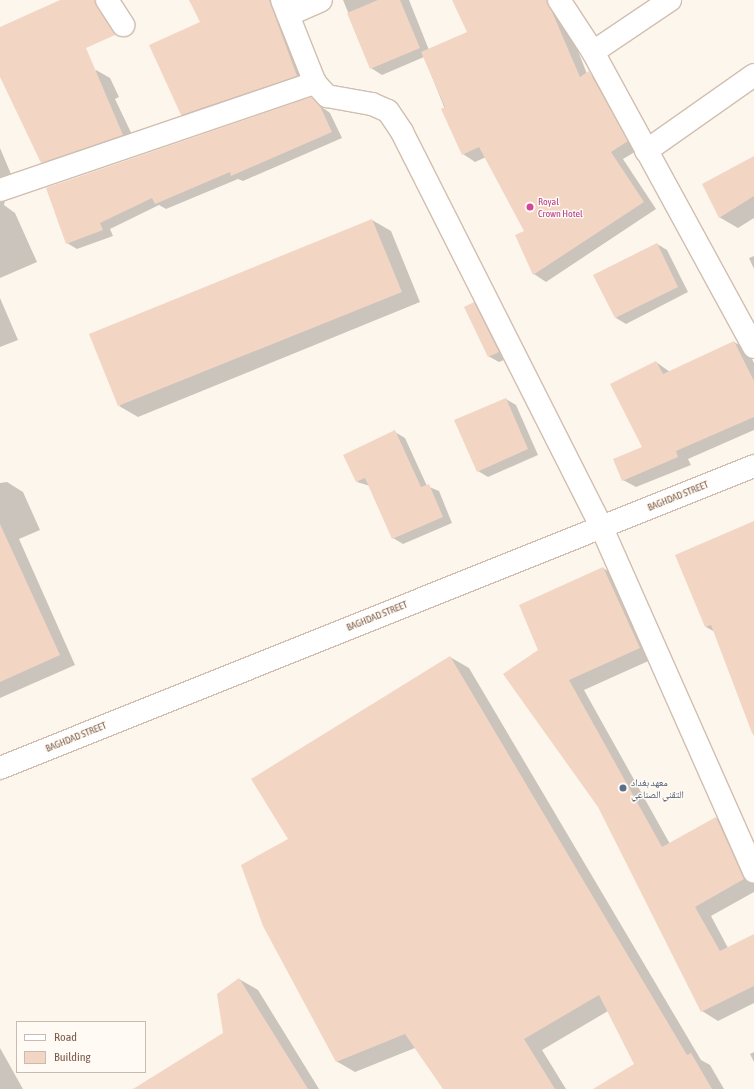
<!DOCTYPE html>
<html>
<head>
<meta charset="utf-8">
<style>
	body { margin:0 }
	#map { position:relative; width:754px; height:1089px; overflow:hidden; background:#fdf6ec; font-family:"Asap Condensed","Noto Naskh Arabic",sans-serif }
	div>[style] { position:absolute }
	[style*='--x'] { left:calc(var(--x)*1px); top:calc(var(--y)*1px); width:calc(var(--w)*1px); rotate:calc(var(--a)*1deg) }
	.shadow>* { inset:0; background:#0003 }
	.building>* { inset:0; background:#f3d5c3 }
	.roads { filter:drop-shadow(1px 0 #d1beb0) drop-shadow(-1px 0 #d1beb0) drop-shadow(0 1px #d1beb0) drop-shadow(0 -1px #d1beb0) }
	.minor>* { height:22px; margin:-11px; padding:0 11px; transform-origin:11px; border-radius:11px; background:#fff }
	.dots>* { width:11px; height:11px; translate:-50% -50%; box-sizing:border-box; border:2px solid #fffaf3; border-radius:50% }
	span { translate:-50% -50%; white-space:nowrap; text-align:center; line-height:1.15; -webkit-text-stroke:3px #fffaf3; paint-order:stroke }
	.hotel-label { font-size:10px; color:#b23c85 }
	.left { translate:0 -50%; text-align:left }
	.street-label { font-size:10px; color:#7a5c4d }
	.service-label { font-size:10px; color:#4e5e75 }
	.legend { position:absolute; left:16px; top:1021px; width:130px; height:52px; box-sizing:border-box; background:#fffaf3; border:1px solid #cabbb1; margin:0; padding:5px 7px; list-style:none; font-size:12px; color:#7a5c4d }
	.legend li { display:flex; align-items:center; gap:8px; height:20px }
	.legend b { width:20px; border:1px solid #cabbb1 }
</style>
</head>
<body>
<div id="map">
	<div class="shadow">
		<i style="clip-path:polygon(63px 0,113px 0,119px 30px,41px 71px,50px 91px,96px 70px,110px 78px,119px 97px,115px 99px,136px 143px,56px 170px,42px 162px,0 75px,0 28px)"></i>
		<i style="clip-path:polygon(190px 0,274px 0,309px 83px,195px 122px,182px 115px,201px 22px)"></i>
		<i style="clip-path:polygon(343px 0,409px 0,429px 50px,469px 33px,453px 0,559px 2px,587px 74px,602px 80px,640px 149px,623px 159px,656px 209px,546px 282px,534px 274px,526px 231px,486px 157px,475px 162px,463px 154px,424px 57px,382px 75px,371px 68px)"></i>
		<i style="clip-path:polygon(311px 99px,330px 113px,342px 138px,243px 181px,238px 179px,166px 209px,159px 205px,110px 229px,113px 236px,77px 249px,67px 243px,47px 188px)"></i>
		<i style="clip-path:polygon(0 148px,16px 186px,7px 191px,4px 205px,15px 213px,37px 262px,0 278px)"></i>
		<i style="clip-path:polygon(754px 157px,754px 218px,738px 228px,719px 217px)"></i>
		<i style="clip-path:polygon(372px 220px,391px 231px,420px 302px,138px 417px,119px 406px)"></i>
		<i style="clip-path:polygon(657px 244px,667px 250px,688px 292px,626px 324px,616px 318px)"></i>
		<i style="clip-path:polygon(754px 256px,754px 269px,749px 258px)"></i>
		<i style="clip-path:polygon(0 298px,18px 340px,0 347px)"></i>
		<i style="clip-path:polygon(474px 303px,484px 309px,509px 358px,499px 362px,488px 356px)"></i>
		<i style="clip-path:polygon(734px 342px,747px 349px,754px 363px,754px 430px,688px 459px,691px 465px,636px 487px,623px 480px,644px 448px,656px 362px,670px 372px)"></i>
		<i style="clip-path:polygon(506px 399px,516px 405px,538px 455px,488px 477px,478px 471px)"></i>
		<i style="clip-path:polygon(395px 432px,405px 438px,427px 486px,439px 491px,452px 523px,403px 544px,393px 538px,370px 486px,357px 482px)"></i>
		<i style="clip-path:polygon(7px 482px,23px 492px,40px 530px,19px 539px,75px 665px,0 698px,0 483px)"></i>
		<i style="clip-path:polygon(754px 522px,754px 736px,715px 632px,706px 627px)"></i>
		<i style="clip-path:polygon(603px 568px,619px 578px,655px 658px,584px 690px,670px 844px,716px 818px,732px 828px,754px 875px,754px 892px,711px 916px,728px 948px,754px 935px,754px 1003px,718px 1021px,702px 1011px,540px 650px)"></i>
		<i style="clip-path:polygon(450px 657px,469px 668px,701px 1060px,710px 1065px,724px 1089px,595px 1089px,635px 1065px,608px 1011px,542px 1050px,566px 1089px,444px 1089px,415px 1048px,355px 1072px,336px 1061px,289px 839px)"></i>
		<i style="clip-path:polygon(239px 979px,258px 990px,319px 1089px,135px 1089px,224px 1034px)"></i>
		<i style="clip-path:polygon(0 1048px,23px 1089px,0 1089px)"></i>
		<i style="clip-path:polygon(754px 1052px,754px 1062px,750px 1054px)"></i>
	</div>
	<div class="building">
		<i style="clip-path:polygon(60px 0,95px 0,115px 35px,86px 48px,123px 135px,41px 163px,0 77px,0 27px)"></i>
		<i style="clip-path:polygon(189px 0,269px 0,297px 76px,181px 115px,149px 45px,200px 22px)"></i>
		<i style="clip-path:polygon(378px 0,400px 0,420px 48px,370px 69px,347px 13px)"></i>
		<i style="clip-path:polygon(452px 0,547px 0,580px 77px,589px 71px,628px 141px,611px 152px,644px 202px,533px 275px,515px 235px,524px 231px,479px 147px,462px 155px,441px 109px,445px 107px,421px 52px,467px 32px)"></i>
		<i style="clip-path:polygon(311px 97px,320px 106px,332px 132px,231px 176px,230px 172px,155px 204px,152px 198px,100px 223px,103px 230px,66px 244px,46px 188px)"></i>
		<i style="clip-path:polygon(754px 156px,754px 196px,719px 218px,702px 184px)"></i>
		<i style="clip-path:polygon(372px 219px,402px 292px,118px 406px,89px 334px)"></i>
		<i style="clip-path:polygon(657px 243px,678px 287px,615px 318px,593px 275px)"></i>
		<i style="clip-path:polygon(474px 302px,499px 352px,488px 357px,464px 307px)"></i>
		<i style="clip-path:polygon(734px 341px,754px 381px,754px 417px,676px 451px,678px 457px,622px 481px,613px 459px,642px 447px,610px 384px,656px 361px,663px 374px)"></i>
		<i style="clip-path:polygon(506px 398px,528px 449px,477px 472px,454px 420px)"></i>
		<i style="clip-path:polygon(395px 430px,421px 487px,429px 484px,443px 517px,392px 539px,365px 478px,356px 482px,343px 455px)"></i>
		<i style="clip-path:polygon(754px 521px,754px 733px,752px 733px,711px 625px,705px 627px,675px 555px)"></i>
		<i style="clip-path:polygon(0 524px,60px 655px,0 682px)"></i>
		<i style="clip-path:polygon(603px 567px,640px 648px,569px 680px,662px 847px,716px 817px,744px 879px,695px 907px,720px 951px,754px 934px,754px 986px,701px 1012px,598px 807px,503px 674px,538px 650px,519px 605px)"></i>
		<i style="clip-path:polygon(450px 656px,687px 1055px,691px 1053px,712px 1089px,593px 1089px,634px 1064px,599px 995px,524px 1039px,555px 1089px,443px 1089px,405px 1034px,336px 1062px,263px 926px,241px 865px,288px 839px,251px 779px)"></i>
		<i style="clip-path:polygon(239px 978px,308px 1089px,133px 1089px,223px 1033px,217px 994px)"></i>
	</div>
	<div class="roads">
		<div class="minor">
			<i style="--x:107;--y:0;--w:30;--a:57"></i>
			<i style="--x:282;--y:0;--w:89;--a:68.3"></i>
			<i style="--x:315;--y:83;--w:18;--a:47"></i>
			<i style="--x:327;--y:96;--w:46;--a:10.1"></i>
			<i style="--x:372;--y:104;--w:17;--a:24"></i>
			<i style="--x:388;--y:111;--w:25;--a:56"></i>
			<i style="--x:402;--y:132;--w:441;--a:63.2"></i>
			<i style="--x:601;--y:526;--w:378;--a:66.1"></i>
			<i style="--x:559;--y:0;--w:62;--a:56.8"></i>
			<i style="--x:593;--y:52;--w:336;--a:61.4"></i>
			<i style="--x:288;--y:15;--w:36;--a:-24"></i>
			<i style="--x:593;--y:52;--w:93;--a:-34"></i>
			<i style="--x:646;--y:151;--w:132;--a:-35.1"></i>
			<i style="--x:0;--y:190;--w:333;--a:-18.8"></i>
			<i style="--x:0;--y:768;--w:812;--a:-21.83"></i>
		</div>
	</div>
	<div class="dots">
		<i style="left:530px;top:207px;background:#d1479c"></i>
		<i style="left:623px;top:788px;background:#5c6f8a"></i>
	</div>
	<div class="hotel-label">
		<span class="left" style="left:538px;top:207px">Royal<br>Crown Hotel</span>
	</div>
	<div class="street-label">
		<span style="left:678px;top:496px;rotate:-22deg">BAGHDAD STREET</span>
		<span style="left:377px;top:616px;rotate:-22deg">BAGHDAD STREET</span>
		<span style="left:76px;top:737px;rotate:-22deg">BAGHDAD STREET</span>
	</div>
	<div class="service-label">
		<span class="left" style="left:631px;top:788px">معهد بغداد<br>التقني الصناعي</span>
	</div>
	<ul class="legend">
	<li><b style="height:5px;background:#fff"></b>Road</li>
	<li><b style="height:11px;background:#f3d5c3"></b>Building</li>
	</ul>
</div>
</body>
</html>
